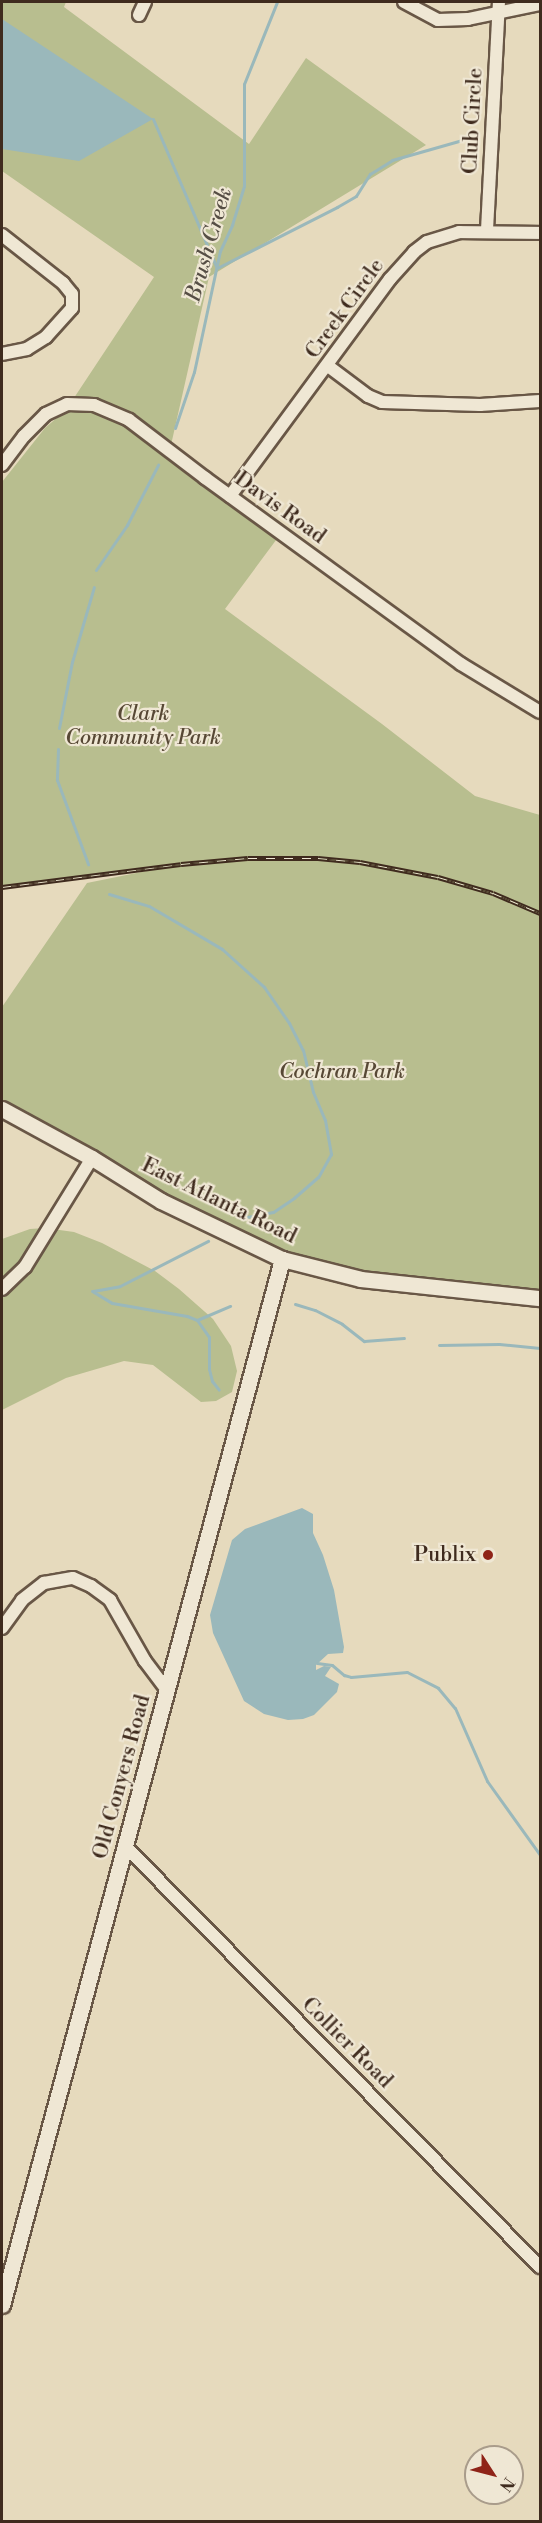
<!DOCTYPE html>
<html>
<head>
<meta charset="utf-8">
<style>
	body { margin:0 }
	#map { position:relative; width:542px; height:2523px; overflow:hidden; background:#e6dabd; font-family:"Libre Bodoni",serif }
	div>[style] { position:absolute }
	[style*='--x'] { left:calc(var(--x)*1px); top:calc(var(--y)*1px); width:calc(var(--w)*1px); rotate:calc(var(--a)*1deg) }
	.green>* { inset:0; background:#b8be8f }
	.water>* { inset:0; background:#9ab8bb }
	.stream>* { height:3px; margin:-1.5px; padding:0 1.5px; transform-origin:1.5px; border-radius:1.5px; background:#9ab8bb }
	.roads { filter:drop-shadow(2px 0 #695746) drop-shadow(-2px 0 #695746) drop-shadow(0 2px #695746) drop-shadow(0 -2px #695746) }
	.minor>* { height:12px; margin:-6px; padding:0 6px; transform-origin:6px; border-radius:6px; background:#efe7d4 }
	.tertiary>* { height:15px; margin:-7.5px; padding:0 7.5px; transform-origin:7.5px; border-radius:7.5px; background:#efe7d4 }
	.rail>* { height:5px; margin-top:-2.5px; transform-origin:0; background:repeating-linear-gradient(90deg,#efe7d4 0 9px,#3f2b1e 0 18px); box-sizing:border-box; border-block:2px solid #3f2b1e }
	.dots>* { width:16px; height:16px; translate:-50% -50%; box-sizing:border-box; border:3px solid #efe7d4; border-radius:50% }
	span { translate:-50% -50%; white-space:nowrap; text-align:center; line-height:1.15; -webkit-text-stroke:4.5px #efe7d4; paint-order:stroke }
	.street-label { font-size:21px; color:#3f2b1e }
	.park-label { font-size:21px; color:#574835; font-style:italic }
	.poi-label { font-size:21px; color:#3f2b1e }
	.right { translate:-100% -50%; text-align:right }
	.water-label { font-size:22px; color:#564e45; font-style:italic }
	.frame { position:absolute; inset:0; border:3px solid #3f2b1e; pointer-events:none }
	.north { position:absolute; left:464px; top:2445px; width:60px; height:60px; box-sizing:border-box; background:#efe7d4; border:2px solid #a99c8b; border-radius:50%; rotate:126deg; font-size:16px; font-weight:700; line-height:24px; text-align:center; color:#3f2b1e }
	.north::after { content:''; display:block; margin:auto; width:21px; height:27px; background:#8f2418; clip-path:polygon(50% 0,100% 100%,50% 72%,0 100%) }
</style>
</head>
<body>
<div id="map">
	<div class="green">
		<i style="clip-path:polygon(2px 2px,66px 2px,64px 7px,249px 144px,306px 58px,426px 145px,209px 277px,171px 445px,129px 420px,230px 496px,285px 528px,225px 609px,382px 724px,475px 796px,540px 815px,540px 1303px,281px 1265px,185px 1215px,2px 1101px,2px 1007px,87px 883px,166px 867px,2px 887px,2px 482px,45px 428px,66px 410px,154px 277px,2px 171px)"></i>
		<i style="clip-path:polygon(45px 1228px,74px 1232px,102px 1243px,155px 1271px,179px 1289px,213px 1319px,231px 1346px,237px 1371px,232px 1392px,216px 1401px,201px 1402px,153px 1365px,124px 1361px,66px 1378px,2px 1410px,2px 1239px,30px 1229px)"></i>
	</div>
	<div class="water">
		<i style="clip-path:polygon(2px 19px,153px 119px,79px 161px,2px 149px)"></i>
		<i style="clip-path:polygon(302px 1508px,313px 1514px,313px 1533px,323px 1555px,334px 1590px,344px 1647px,343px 1653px,328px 1654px,316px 1665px,316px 1670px,324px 1666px,331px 1667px,325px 1676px,339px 1684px,337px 1692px,314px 1715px,303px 1719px,288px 1720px,264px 1714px,244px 1701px,213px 1633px,210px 1615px,232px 1540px,245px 1529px)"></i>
	</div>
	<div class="stream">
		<i style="--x:153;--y:119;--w:160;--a:66.8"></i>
		<i style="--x:217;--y:268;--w:135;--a:-26.9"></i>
		<i style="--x:337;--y:207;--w:22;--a:-30"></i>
		<i style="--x:356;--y:196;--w:26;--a:-58"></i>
		<i style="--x:370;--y:174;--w:26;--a:-32"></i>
		<i style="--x:392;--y:160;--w:73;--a:-15.9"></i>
		<i style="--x:175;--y:428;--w:59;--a:-71.3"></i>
		<i style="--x:194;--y:372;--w:124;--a:-77.9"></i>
		<i style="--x:220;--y:251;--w:29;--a:-65"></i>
		<i style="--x:232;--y:225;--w:41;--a:-72.9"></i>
		<i style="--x:244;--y:186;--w:102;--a:-90"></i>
		<i style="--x:244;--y:84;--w:88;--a:-68.1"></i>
		<i style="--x:96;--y:570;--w:55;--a:-55.4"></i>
		<i style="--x:127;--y:525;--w:68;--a:-62.7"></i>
		<i style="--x:59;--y:728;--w:67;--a:-78.9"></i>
		<i style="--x:72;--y:662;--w:78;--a:-73.7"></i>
		<i style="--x:58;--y:749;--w:31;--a:92"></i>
		<i style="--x:57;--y:780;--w:90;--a:69.7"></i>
		<i style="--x:109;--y:894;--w:42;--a:16.7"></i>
		<i style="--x:149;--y:906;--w:85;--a:30.5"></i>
		<i style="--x:222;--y:949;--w:57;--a:42.1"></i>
		<i style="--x:264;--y:987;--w:44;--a:55.2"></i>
		<i style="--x:289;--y:1023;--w:30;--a:63"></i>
		<i style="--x:303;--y:1050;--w:43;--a:76.6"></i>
		<i style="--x:313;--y:1092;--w:30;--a:67"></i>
		<i style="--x:325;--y:1120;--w:35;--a:80"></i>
		<i style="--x:331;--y:1154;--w:26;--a:119"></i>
		<i style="--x:318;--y:1177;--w:32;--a:139"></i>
		<i style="--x:294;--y:1198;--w:25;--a:146"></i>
		<i style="--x:273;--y:1212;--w:32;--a:169"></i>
		<i style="--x:92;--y:1291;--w:23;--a:31"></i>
		<i style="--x:112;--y:1303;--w:76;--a:9.8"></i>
		<i style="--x:187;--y:1316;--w:11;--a:22"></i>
		<i style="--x:197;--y:1320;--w:21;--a:55"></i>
		<i style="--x:209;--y:1337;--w:32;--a:90"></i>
		<i style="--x:209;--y:1369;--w:12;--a:76"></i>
		<i style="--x:212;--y:1381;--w:11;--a:52"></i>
		<i style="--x:93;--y:1291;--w:27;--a:-10"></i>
		<i style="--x:120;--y:1286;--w:99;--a:-27.1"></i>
		<i style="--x:295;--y:1304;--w:21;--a:17"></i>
		<i style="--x:315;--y:1310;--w:30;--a:27"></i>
		<i style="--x:342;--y:1324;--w:28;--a:38"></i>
		<i style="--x:364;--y:1341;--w:40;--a:-4.3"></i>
		<i style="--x:197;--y:1320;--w:36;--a:-23"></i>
		<i style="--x:439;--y:1345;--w:60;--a:-1"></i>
		<i style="--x:499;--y:1344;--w:41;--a:5.6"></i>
		<i style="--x:317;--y:1663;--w:15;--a:8"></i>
		<i style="--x:332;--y:1665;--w:16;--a:40"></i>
		<i style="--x:344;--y:1675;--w:7;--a:16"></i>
		<i style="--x:351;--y:1677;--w:56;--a:-5.1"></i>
		<i style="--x:407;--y:1672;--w:35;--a:27"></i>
		<i style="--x:438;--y:1688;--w:26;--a:50"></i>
		<i style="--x:455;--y:1708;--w:80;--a:66.3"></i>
		<i style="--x:487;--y:1781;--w:91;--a:54.4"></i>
	</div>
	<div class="roads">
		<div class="minor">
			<i style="--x:404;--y:2;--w:38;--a:28"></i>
			<i style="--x:438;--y:20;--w:30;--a:-2"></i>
			<i style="--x:468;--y:19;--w:74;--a:-11.8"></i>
			<i style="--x:139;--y:15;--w:14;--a:-65"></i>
			<i style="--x:487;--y:230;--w:228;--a:-87"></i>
			<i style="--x:2;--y:235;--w:78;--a:38.2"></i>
			<i style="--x:63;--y:283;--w:14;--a:51"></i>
			<i style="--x:72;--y:294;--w:14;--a:90"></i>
			<i style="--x:72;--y:308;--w:39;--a:132"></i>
			<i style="--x:46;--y:337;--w:22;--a:148"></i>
			<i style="--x:27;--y:349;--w:25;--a:169"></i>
			<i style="--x:328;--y:366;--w:50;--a:36.9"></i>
			<i style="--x:368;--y:396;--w:15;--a:23"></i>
			<i style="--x:382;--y:402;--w:98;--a:1.8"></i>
			<i style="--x:480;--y:405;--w:60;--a:-3.8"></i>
			<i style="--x:2;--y:465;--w:36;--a:-53"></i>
			<i style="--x:24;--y:436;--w:31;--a:-45"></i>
			<i style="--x:46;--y:414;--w:23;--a:-25"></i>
			<i style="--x:67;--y:404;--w:27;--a:2"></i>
			<i style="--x:94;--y:405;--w:38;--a:23"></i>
			<i style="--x:129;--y:420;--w:96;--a:37.3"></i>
			<i style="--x:205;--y:478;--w:316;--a:36"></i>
			<i style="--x:461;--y:664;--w:92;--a:31.3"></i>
			<i style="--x:230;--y:496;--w:270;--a:-53.6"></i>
			<i style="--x:390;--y:279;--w:36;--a:-48"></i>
			<i style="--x:414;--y:252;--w:16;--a:-38"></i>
			<i style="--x:427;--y:242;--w:34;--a:-17"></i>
			<i style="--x:459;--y:232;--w:81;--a:0.7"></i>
			<i style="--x:2;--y:1289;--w:32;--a:-44"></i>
			<i style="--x:25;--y:1267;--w:128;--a:-58.4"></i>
			<i style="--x:2;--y:1628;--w:34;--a:-54"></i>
			<i style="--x:22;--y:1600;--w:28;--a:-38"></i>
			<i style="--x:44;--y:1583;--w:29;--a:-10"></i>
			<i style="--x:73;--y:1578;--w:20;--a:24"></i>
			<i style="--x:91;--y:1586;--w:24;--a:36"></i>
			<i style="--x:110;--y:1600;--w:70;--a:60.2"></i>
			<i style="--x:145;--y:1661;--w:36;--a:53"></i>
			<i style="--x:126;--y:1847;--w:590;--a:45.41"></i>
		</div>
		<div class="tertiary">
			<i style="--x:2;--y:1109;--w:102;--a:28.6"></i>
			<i style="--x:92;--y:1158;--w:81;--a:31.9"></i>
			<i style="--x:161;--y:1201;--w:134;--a:25.6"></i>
			<i style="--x:282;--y:1259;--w:81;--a:14.2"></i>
			<i style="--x:361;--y:1279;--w:180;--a:6.1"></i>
			<i style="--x:2;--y:2305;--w:1083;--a:-75.01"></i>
		</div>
	</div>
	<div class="rail">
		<i style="--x:2;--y:887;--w:180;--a:-7.3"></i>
		<i style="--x:181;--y:864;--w:67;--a:-5.1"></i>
		<i style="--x:248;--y:858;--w:70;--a:0"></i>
		<i style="--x:318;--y:858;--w:42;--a:5.4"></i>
		<i style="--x:360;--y:862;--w:79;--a:10.9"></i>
		<i style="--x:438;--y:877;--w:57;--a:16.2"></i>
		<i style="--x:493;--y:893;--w:51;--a:23.1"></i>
	</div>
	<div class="dots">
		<i style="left:488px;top:1555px;background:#8f2418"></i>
	</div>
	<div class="street-label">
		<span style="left:473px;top:121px;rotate:-87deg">Club Circle</span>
		<span style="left:345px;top:309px;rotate:-54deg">Creek Circle</span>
		<span style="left:280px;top:508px;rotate:36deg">Davis Road</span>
		<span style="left:219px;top:1201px;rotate:26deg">East Atlanta Road</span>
		<span style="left:122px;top:1777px;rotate:-75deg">Old Conyers Road</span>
		<span style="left:347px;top:2043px;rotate:45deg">Collier Road</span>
	</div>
	<div class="park-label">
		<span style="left:143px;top:726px">Clark<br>Community Park</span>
		<span style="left:342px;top:1072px">Cochran Park</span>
	</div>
	<div class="poi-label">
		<span class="right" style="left:476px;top:1555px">Publix</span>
	</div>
	<div class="water-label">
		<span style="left:209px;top:245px;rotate:-74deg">Brush Creek</span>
	</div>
	<div class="frame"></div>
	<div class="north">N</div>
</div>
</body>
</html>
